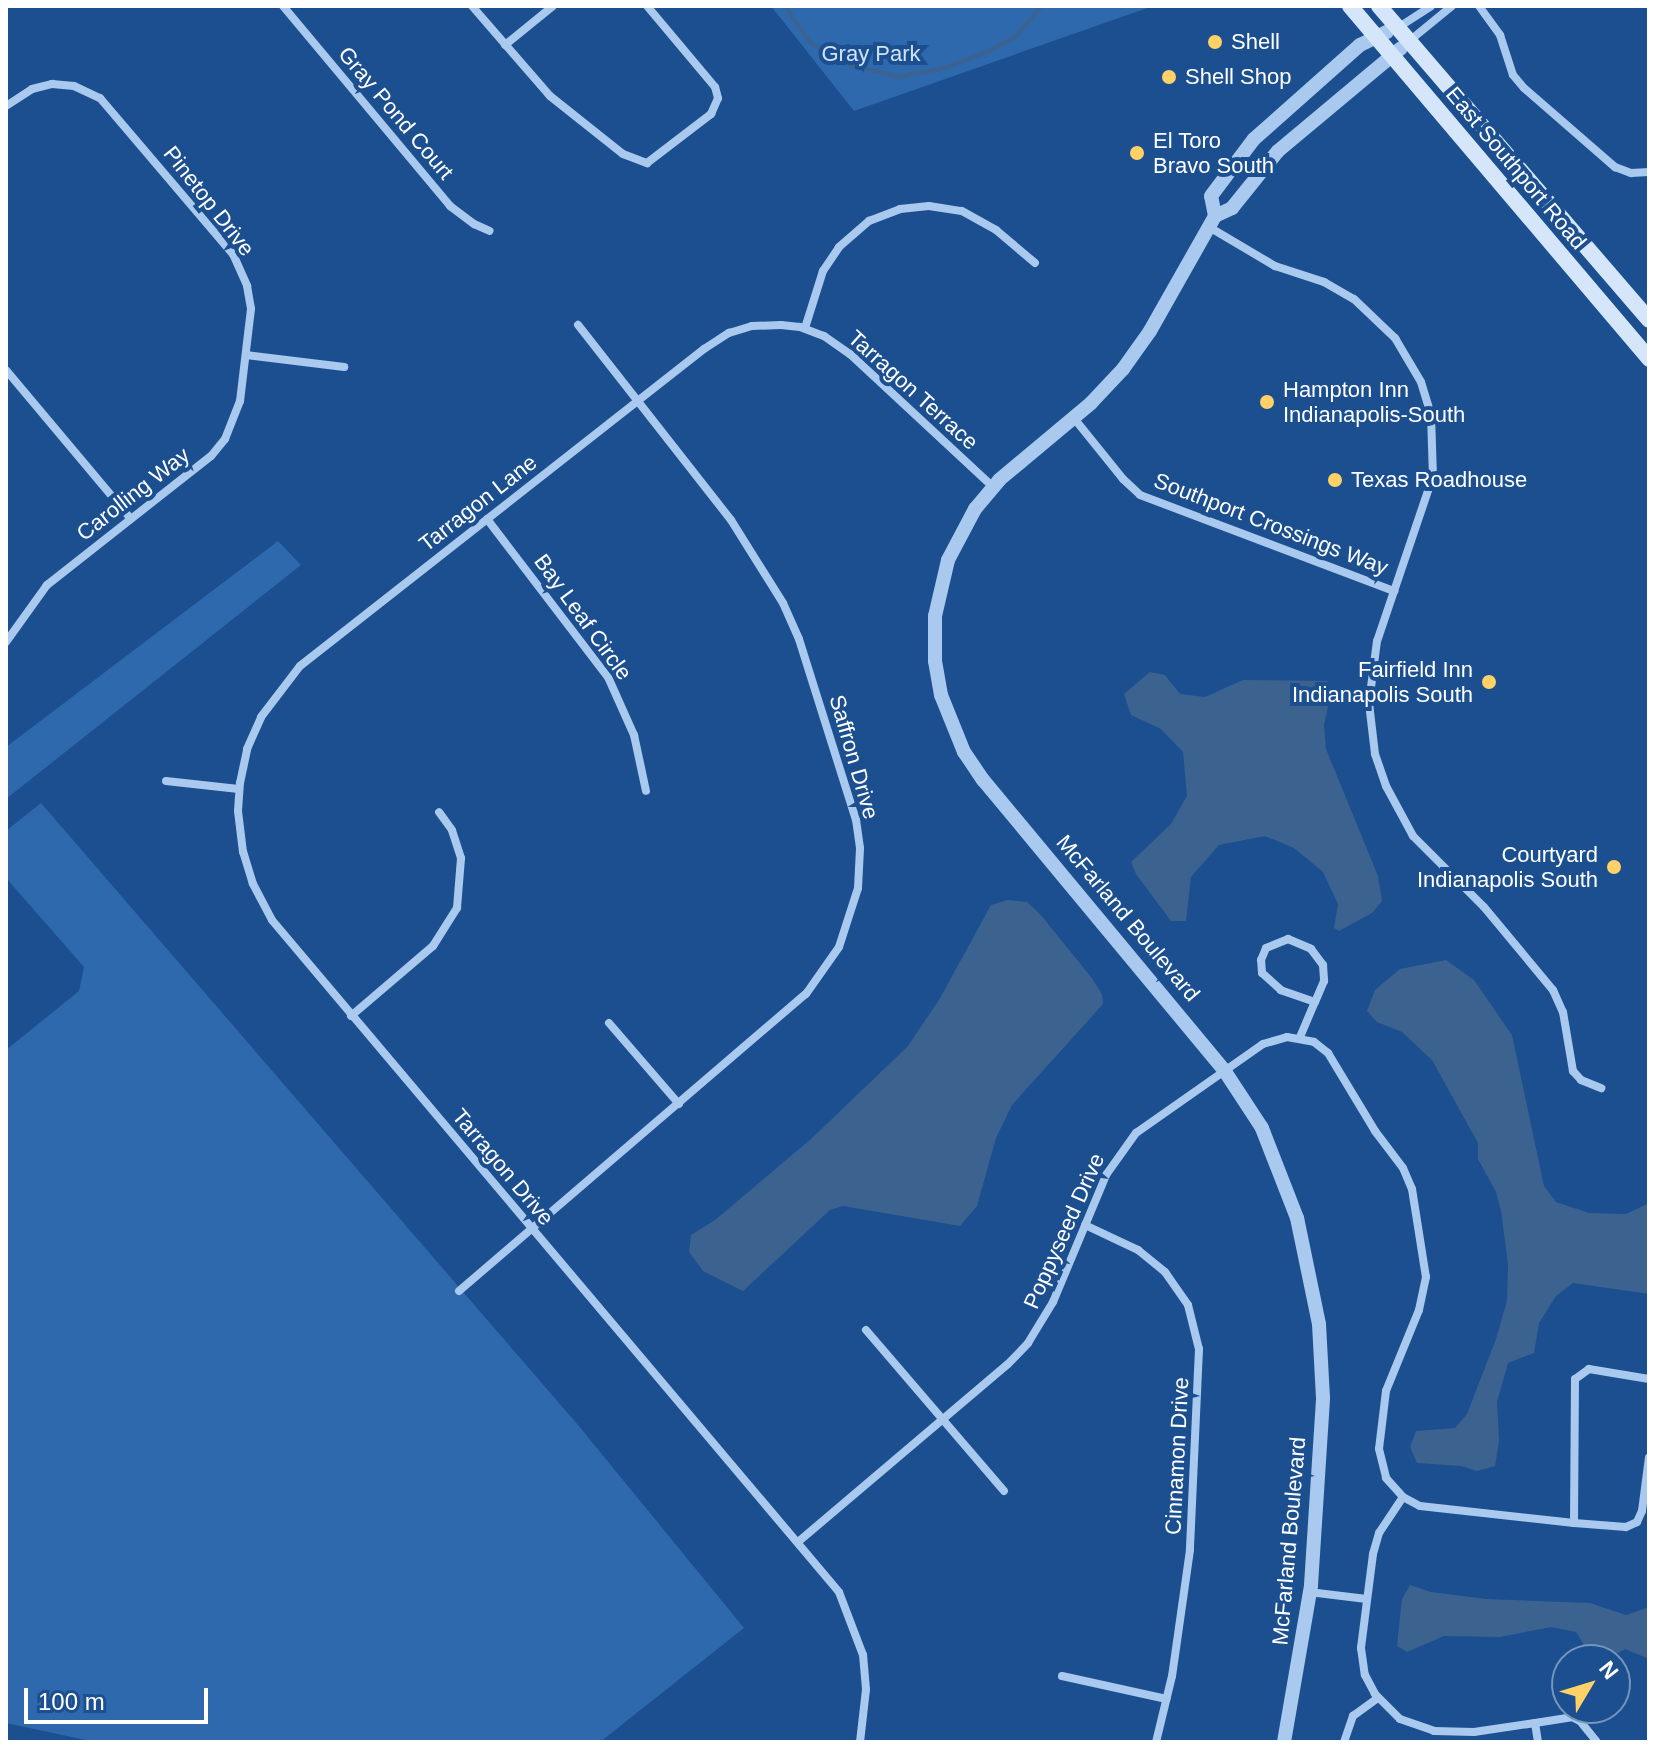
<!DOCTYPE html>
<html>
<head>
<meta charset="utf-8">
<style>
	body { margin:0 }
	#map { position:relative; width:1655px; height:1748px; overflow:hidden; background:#1b4f8f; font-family:Helvetica,sans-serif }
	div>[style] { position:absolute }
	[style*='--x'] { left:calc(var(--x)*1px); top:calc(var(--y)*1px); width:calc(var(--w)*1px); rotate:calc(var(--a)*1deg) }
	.green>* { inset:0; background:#2e69ad }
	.water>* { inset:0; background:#3c6290 }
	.stream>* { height:4px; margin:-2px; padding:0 2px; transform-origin:2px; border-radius:2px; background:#3c6290 }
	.minor>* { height:8px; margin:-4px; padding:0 4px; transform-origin:4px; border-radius:4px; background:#a9c9ee }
	.tertiary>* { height:14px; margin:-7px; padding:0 7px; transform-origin:7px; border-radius:7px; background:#a9c9ee }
	.secondary>* { height:16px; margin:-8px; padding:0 8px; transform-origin:8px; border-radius:8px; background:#d6e6fa }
	.dots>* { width:22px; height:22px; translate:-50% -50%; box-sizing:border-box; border:4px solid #1b4f8f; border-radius:50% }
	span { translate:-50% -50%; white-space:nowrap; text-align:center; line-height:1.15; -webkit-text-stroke:8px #1b4f8f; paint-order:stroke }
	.poi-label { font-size:22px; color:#fff }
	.left { translate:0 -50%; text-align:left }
	.right { translate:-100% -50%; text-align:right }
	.park-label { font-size:22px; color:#cfe3fa }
	.street-label { font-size:22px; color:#fff }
	.frame { position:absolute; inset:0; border:8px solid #fff; pointer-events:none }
	.north { position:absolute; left:1551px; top:1644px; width:80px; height:80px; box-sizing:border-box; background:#1b4f8f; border:2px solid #7695bc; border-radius:50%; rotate:52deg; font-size:22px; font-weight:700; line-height:32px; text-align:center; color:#fff }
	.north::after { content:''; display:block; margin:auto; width:28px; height:36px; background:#ffd166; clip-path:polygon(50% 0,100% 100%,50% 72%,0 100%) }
	.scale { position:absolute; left:24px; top:1688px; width:184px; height:36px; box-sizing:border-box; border:4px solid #fff; border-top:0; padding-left:10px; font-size:24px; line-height:28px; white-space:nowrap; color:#fff; -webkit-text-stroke:6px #1b4f8f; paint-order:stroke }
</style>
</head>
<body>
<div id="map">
	<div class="green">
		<i style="clip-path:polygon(771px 6px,1153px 6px,854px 111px)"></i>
		<i style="clip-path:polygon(278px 541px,301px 565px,6px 799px,6px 747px)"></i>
		<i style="clip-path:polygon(41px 803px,578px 1425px,744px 1628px,600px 1742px,95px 1742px,6px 1723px,6px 1050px,79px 991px,84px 967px,6px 878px,6px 831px)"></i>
	</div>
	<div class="water">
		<i style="clip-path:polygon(1150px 672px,1165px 675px,1180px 694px,1205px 697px,1243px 680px,1328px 681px,1329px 702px,1324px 725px,1326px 749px,1378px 876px,1382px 901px,1372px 913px,1339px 931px,1334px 928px,1338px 904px,1323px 872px,1294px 848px,1265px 836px,1219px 845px,1191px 877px,1186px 921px,1171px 921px,1136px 874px,1131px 862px,1171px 824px,1187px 796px,1183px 752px,1161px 729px,1131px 715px,1124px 694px)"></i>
		<i style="clip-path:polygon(1007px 900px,1027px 902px,1040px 914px,1091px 977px,1102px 994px,1103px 1004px,1012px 1105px,996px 1138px,977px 1206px,960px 1226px,843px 1206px,830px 1210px,743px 1291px,703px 1271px,689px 1252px,691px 1235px,715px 1220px,811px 1139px,908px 1046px,939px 1000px,991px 905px)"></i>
		<i style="clip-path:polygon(1446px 960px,1474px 980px,1512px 1035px,1544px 1186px,1556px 1202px,1589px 1213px,1626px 1214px,1649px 1203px,1649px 1294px,1573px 1283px,1556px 1296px,1539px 1323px,1534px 1353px,1508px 1363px,1497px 1402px,1499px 1441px,1495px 1466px,1477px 1471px,1461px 1466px,1417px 1463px,1410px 1447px,1416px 1431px,1455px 1428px,1467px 1414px,1496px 1339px,1507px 1301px,1508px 1264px,1501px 1211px,1496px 1192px,1478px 1159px,1478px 1143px,1432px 1060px,1402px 1032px,1377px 1022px,1367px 1011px,1375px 990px,1400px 969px)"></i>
		<i style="clip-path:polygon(1410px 1585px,1431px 1592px,1486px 1599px,1590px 1603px,1626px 1615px,1649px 1607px,1649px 1659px,1625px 1649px,1611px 1657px,1593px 1660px,1576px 1632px,1551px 1627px,1500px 1637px,1444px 1636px,1407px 1652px,1397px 1646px,1402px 1599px)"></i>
	</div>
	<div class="stream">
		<i style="--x:785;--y:6;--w:41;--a:55.9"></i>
		<i style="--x:808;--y:40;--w:21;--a:39"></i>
		<i style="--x:824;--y:53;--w:29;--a:25"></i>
		<i style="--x:850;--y:65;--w:49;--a:14"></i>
		<i style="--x:898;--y:77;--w:48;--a:-10.8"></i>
		<i style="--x:945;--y:68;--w:50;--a:-21"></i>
		<i style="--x:992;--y:50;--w:28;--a:-30"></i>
		<i style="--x:1016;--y:36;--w:39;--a:-50"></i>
	</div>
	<div class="minor">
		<i style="--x:283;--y:6;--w:261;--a:50.1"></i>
		<i style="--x:450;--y:206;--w:30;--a:37"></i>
		<i style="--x:474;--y:224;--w:17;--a:24"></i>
		<i style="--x:472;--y:6;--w:119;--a:49.1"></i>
		<i style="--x:550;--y:96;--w:93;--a:38.5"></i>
		<i style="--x:623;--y:154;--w:26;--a:21"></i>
		<i style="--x:647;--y:163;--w:81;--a:-37.4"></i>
		<i style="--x:711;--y:114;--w:17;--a:-66"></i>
		<i style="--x:718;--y:98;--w:11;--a:-105"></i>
		<i style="--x:715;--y:87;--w:106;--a:-130"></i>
		<i style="--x:1479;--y:6;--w:36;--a:54"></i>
		<i style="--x:1500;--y:35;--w:42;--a:72"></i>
		<i style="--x:1513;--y:75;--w:17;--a:50"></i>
		<i style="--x:1524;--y:88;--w:121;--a:41"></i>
		<i style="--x:1615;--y:167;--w:17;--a:21"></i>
		<i style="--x:1631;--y:173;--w:18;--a:-3"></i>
		<i style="--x:1399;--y:27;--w:38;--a:-33"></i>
		<i style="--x:1408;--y:42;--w:57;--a:-39.3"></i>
		<i style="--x:505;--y:45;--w:62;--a:-39.1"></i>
		<i style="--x:6;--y:106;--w:31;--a:-33"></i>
		<i style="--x:32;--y:89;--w:21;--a:-14"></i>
		<i style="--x:52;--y:84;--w:22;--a:5"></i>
		<i style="--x:74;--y:86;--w:29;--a:25"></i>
		<i style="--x:100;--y:98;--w:205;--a:49.6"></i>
		<i style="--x:233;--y:254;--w:35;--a:66"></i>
		<i style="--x:247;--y:286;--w:23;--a:80"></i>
		<i style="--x:251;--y:309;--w:93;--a:96.8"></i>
		<i style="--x:240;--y:401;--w:41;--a:111.5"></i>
		<i style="--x:225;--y:439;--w:22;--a:129"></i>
		<i style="--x:211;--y:456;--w:209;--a:141.8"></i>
		<i style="--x:47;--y:585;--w:70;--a:125.7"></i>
		<i style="--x:1209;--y:227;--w:77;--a:30.6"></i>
		<i style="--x:1275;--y:266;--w:52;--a:18.1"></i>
		<i style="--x:1324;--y:282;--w:34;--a:30"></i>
		<i style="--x:1354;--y:299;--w:57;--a:43.6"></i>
		<i style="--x:1395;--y:338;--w:51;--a:59.4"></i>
		<i style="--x:1421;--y:382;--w:34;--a:73"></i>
		<i style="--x:1431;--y:414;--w:62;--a:88.2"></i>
		<i style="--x:1433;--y:476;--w:174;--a:108.7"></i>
		<i style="--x:1377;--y:641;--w:63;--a:97.4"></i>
		<i style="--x:1369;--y:703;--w:51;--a:83.3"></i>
		<i style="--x:1375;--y:754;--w:34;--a:71"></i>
		<i style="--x:1386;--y:786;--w:57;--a:61.6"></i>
		<i style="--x:1413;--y:836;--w:100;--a:45"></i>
		<i style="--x:1484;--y:907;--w:108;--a:50.3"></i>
		<i style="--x:1553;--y:990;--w:24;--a:66"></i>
		<i style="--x:1563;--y:1012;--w:60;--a:80.4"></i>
		<i style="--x:1573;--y:1071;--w:12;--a:48"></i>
		<i style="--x:1581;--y:1080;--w:22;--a:22"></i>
		<i style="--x:805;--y:328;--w:60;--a:-72.5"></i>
		<i style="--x:823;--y:271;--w:29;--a:-56"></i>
		<i style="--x:839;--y:247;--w:40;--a:-41"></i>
		<i style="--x:869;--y:221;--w:33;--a:-21"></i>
		<i style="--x:900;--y:209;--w:29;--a:-6"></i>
		<i style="--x:929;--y:206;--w:33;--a:9"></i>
		<i style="--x:962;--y:211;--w:39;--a:29"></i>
		<i style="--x:996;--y:230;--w:51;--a:40.2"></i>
		<i style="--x:246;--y:355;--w:99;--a:7"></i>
		<i style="--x:6;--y:370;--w:194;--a:50"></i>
		<i style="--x:1073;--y:417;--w:80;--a:51.1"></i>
		<i style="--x:1123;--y:479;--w:23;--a:43"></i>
		<i style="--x:1140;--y:495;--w:272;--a:20.7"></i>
		<i style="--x:487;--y:519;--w:199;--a:52.6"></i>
		<i style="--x:608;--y:677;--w:64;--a:65.9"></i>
		<i style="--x:634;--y:735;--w:57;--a:77.9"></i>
		<i style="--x:166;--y:781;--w:73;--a:6.3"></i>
		<i style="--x:1288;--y:939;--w:25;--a:23"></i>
		<i style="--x:1311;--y:949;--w:20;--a:53"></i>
		<i style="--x:1323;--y:965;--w:16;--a:86"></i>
		<i style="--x:1324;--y:981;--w:23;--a:113"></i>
		<i style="--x:1315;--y:1002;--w:36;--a:-161"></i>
		<i style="--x:1281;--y:990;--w:25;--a:-138"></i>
		<i style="--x:1262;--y:973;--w:13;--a:-94"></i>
		<i style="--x:1261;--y:960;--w:13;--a:-67"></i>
		<i style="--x:1266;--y:948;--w:24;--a:-22"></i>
		<i style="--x:351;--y:1016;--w:108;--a:-40.5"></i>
		<i style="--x:433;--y:946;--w:45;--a:-57.7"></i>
		<i style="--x:457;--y:908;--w:50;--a:-85.4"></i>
		<i style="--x:461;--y:858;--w:29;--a:-108"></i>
		<i style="--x:452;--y:830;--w:22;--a:-126"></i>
		<i style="--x:609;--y:1023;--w:107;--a:49.2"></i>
		<i style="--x:1300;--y:1037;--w:38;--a:-67"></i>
		<i style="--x:1085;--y:1225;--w:59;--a:25.3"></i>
		<i style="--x:1138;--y:1250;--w:35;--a:39"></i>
		<i style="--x:1165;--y:1272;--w:40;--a:55.1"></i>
		<i style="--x:1188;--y:1305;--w:45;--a:76"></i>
		<i style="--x:1199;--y:1349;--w:201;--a:92.6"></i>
		<i style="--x:1190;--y:1550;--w:127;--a:98.1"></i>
		<i style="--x:1172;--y:1676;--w:68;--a:103.6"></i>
		<i style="--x:459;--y:1291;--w:457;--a:-40.6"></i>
		<i style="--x:806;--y:994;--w:57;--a:-54.9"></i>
		<i style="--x:839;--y:947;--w:62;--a:-72.1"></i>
		<i style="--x:858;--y:888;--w:40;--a:-87.1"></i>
		<i style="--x:860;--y:848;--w:28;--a:-98"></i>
		<i style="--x:856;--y:820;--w:190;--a:-107.5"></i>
		<i style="--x:799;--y:639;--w:39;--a:-114"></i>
		<i style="--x:783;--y:603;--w:98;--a:-122.1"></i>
		<i style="--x:731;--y:520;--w:248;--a:-128.1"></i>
		<i style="--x:866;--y:1330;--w:212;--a:49.4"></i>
		<i style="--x:1649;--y:1379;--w:61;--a:-170.5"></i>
		<i style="--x:1589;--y:1369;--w:17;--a:144"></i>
		<i style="--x:1575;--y:1379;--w:144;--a:90.4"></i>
		<i style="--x:1574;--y:1523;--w:52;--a:4.4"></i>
		<i style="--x:1626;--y:1527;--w:12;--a:-24"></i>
		<i style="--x:1637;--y:1522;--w:12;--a:-66"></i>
		<i style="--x:1642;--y:1511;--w:54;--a:-82.6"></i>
		<i style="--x:1403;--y:1497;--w:43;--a:123.7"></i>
		<i style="--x:1379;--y:1533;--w:22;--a:106"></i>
		<i style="--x:1373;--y:1554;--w:95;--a:97.3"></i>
		<i style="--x:1361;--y:1648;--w:27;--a:82"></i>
		<i style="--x:1365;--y:1675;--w:21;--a:62"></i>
		<i style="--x:1375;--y:1694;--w:35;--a:45"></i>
		<i style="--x:1400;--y:1719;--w:36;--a:19"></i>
		<i style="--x:1434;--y:1731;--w:40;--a:1.4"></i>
		<i style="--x:1474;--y:1732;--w:62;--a:-8.4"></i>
		<i style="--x:798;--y:1542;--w:275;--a:-40.3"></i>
		<i style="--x:1008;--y:1364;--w:29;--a:-46"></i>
		<i style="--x:1028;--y:1343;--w:48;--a:-58.6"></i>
		<i style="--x:1053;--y:1302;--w:138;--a:-67.3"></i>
		<i style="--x:1106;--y:1175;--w:52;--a:-54.5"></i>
		<i style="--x:1136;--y:1133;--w:155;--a:-35"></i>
		<i style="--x:1263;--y:1044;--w:25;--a:-16"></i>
		<i style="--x:1287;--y:1037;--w:27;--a:10"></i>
		<i style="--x:1314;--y:1042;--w:18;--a:38"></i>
		<i style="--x:1328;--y:1053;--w:91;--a:58.9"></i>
		<i style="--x:1375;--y:1131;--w:46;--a:52.9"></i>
		<i style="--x:1403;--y:1168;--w:23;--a:67"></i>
		<i style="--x:1412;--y:1189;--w:89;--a:81"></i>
		<i style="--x:1426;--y:1277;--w:34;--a:102"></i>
		<i style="--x:1419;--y:1310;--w:87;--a:112.2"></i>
		<i style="--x:1386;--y:1391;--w:58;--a:96.9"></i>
		<i style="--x:1379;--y:1449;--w:30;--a:76"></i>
		<i style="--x:1386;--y:1478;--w:25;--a:48"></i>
		<i style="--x:1403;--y:1497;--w:19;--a:28"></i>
		<i style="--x:1420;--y:1506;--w:155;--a:6.3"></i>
		<i style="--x:1309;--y:1592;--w:58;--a:6.9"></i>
		<i style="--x:1062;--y:1676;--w:107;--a:12.4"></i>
		<i style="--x:860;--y:1742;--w:53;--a:-83.5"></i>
		<i style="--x:866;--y:1689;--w:34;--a:-95"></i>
		<i style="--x:863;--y:1655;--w:67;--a:-110.9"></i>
		<i style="--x:839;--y:1592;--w:879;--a:-130.16"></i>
		<i style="--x:272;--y:920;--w:41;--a:-117.8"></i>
		<i style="--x:253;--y:884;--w:34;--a:-107"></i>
		<i style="--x:243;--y:852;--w:41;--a:-97"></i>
		<i style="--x:238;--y:811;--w:28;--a:-86"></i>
		<i style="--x:240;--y:783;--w:35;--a:-78"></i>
		<i style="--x:247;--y:749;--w:35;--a:-66"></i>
		<i style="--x:261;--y:717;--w:64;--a:-52.6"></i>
		<i style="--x:300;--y:666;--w:514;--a:-38.12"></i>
		<i style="--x:704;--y:349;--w:30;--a:-33"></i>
		<i style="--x:729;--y:333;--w:24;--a:-17"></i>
		<i style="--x:752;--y:326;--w:29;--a:-2"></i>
		<i style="--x:781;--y:325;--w:19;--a:6"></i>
		<i style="--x:800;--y:327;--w:26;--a:21"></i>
		<i style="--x:824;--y:336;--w:32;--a:35"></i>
		<i style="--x:850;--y:354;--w:195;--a:42.9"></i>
		<i style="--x:1344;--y:1742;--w:28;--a:-71"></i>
		<i style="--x:1353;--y:1716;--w:31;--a:-36"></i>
		<i style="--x:1538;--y:1742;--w:19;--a:-99"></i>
		<i style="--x:1535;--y:1723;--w:37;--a:-9"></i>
		<i style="--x:1572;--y:1717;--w:9;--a:27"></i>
		<i style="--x:1580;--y:1721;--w:27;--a:51"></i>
	</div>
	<div class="tertiary">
		<i style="--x:1215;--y:216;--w:20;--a:-101"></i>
		<i style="--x:1211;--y:196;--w:71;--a:-53"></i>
		<i style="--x:1254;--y:139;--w:142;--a:-41.6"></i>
		<i style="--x:1360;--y:45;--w:30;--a:-26"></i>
		<i style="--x:1284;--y:1742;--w:159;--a:-80.2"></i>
		<i style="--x:1311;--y:1585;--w:187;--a:-86.3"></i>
		<i style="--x:1323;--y:1398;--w:74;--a:-93.1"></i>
		<i style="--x:1319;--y:1324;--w:108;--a:-101.7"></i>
		<i style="--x:1297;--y:1218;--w:97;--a:-111.3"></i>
		<i style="--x:1262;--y:1128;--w:69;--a:-123.2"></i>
		<i style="--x:1224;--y:1070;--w:377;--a:-129.7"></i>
		<i style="--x:983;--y:780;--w:34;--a:-124"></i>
		<i style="--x:964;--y:752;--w:61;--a:-112"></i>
		<i style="--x:941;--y:695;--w:35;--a:-100"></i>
		<i style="--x:935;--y:661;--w:45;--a:-90"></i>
		<i style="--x:935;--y:616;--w:57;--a:-76.9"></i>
		<i style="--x:948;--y:560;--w:58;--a:-62.1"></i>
		<i style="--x:975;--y:509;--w:38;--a:-50"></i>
		<i style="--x:999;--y:480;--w:120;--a:-39.9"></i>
		<i style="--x:1091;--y:403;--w:47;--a:-46.7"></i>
		<i style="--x:1123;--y:369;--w:47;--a:-54.6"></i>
		<i style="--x:1150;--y:331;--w:132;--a:-60.5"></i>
		<i style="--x:1215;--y:216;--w:19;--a:-25"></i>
		<i style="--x:1232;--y:208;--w:73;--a:-51.1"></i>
		<i style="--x:1278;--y:151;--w:160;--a:-39.9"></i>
	</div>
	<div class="secondary">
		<i style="--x:1350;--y:6;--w:463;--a:49.7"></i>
		<i style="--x:1379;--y:6;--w:414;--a:49.3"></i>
	</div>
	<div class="dots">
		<i style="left:1215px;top:42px;background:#ffd166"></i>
		<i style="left:1169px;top:77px;background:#ffd166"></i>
		<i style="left:1137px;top:153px;background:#ffd166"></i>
		<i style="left:1267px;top:402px;background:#ffd166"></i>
		<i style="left:1335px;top:480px;background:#ffd166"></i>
		<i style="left:1489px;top:682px;background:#ffd166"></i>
		<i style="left:1614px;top:867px;background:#ffd166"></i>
	</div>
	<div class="poi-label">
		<span class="left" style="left:1231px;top:42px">Shell</span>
		<span class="left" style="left:1185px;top:77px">Shell Shop</span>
		<span class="left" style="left:1153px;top:153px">El Toro<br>Bravo South</span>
		<span class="left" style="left:1283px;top:402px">Hampton Inn<br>Indianapolis-South</span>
		<span class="left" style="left:1351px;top:480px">Texas Roadhouse</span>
		<span class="right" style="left:1473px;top:682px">Fairfield Inn<br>Indianapolis South</span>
		<span class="right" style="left:1598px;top:867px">Courtyard<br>Indianapolis South</span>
	</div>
	<div class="park-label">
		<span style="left:871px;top:54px">Gray Park</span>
	</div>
	<div class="street-label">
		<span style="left:396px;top:113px;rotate:50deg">Gray Pond Court</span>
		<span style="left:1516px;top:168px;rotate:50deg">East Southport Road</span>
		<span style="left:209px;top:201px;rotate:52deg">Pinetop Drive</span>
		<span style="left:913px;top:390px;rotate:42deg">Tarragon Terrace</span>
		<span style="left:133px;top:494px;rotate:-38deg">Carolling Way</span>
		<span style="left:478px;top:503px;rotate:-38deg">Tarragon Lane</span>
		<span style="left:1271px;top:524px;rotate:21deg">Southport Crossings Way</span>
		<span style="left:583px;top:617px;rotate:54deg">Bay Leaf Circle</span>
		<span style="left:854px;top:757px;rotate:74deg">Saffron Drive</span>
		<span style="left:1128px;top:918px;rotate:50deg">McFarland Boulevard</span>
		<span style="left:503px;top:1167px;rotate:50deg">Tarragon Drive</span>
		<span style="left:1064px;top:1231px;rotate:-66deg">Poppyseed Drive</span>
		<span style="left:1177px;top:1456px;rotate:-87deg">Cinnamon Drive</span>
		<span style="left:1289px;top:1541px;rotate:-85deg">McFarland Boulevard</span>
	</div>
	<div class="frame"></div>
	<div class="north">N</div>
	<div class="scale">100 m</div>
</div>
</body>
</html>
